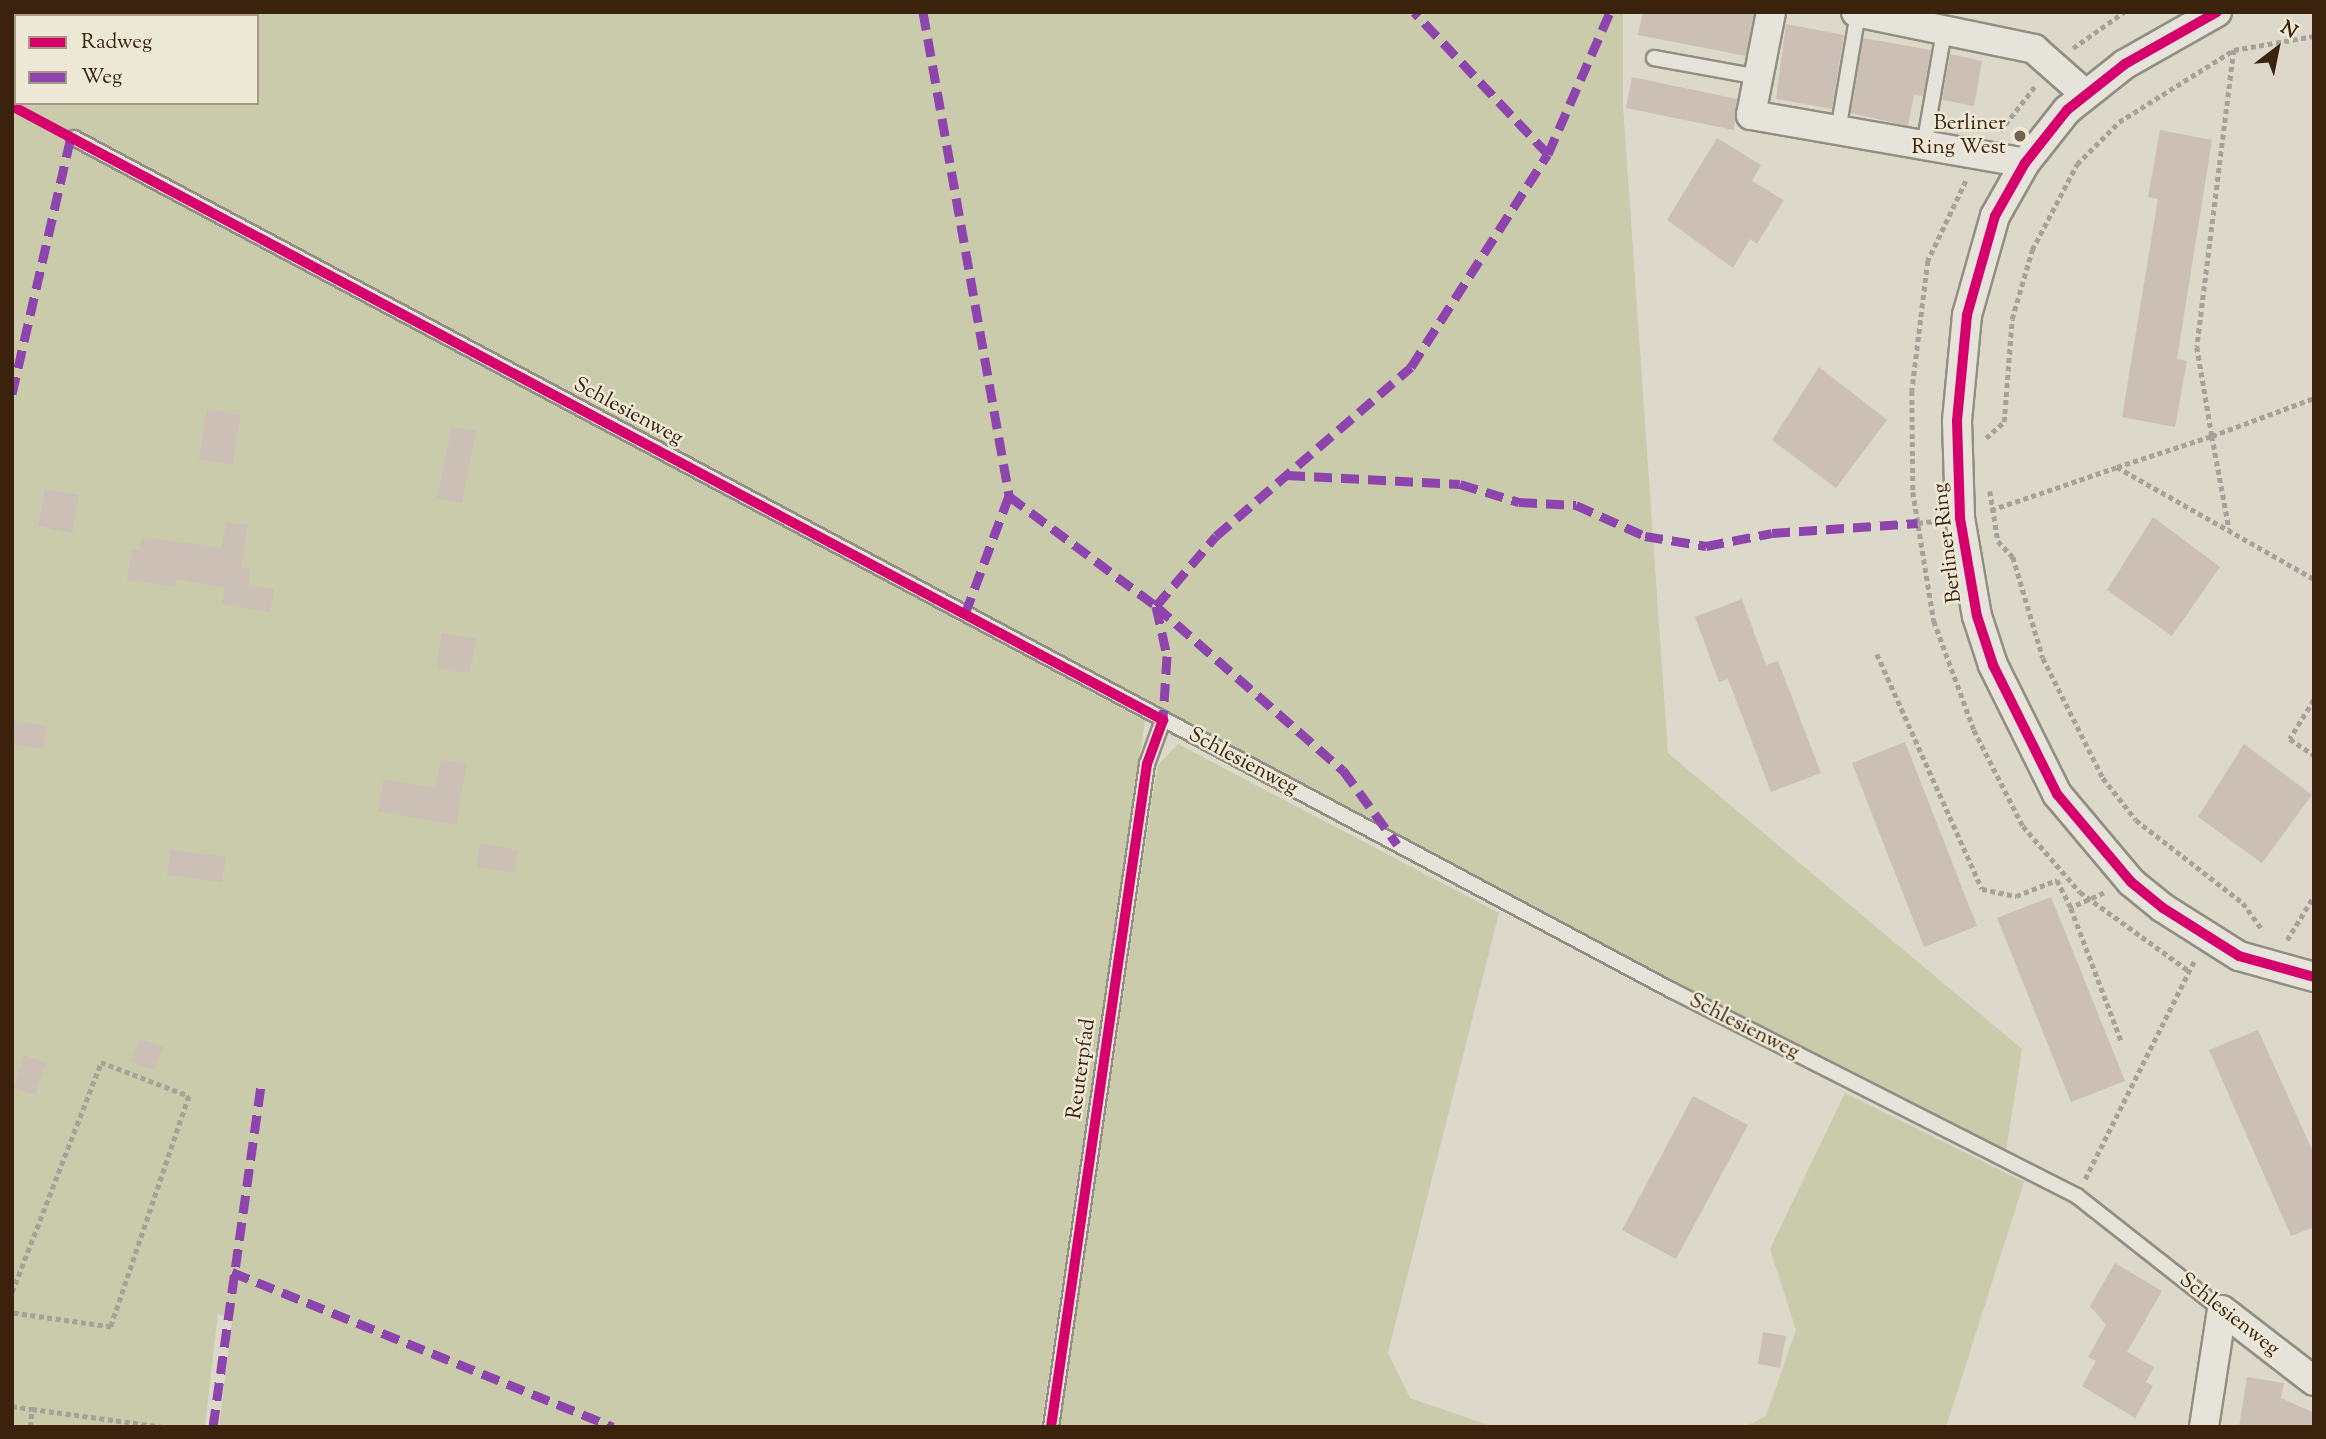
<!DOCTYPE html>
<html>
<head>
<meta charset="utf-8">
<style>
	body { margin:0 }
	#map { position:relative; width:2326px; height:1439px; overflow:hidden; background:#ddd9ca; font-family:"Sorts Mill Goudy",serif }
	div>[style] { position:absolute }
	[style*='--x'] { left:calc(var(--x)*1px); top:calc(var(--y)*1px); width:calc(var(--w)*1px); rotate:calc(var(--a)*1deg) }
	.green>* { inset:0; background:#c9cbaa }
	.building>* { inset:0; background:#cbbfb6 }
	.path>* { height:4.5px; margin-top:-2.25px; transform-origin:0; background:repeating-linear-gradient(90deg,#a6a199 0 5px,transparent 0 8.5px) }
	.roads { filter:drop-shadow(2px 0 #938e82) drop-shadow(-2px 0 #938e82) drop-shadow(0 2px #938e82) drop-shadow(0 -2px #938e82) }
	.lane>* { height:14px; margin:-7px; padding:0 7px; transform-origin:7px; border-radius:7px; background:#e6e3db }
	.street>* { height:28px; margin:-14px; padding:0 14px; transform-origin:14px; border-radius:14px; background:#e6e3db }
	.quiet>* { height:9px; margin-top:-4.5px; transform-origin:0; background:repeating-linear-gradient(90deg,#8e44ad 0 18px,transparent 0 27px) }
	.cycleway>* { height:10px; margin:-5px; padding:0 5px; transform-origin:5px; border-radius:5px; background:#d6006c }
	.dots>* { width:19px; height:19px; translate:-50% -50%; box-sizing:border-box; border:4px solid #eee9d7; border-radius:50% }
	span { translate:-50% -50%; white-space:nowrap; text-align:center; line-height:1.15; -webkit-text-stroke:5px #eee9d7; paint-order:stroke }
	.poi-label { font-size:21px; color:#3a220d }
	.right { translate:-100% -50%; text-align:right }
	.street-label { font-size:21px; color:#3a220d }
	.frame { position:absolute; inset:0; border:14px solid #3a220d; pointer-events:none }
	.legend { position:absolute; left:14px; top:14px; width:245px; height:91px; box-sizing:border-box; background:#eee9d7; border:2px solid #a69986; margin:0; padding:9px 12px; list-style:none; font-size:21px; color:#3a220d }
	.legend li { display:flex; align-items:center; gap:14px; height:35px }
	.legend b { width:35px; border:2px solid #a69986 }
	.north { position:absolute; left:2242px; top:14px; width:70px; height:70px; -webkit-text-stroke:5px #eee9d7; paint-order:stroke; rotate:32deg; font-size:19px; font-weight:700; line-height:28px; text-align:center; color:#3a220d }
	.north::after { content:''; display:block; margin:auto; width:24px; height:32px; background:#3a220d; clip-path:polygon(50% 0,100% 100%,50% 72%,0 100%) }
</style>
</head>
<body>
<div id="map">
	<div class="green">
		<i style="clip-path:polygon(evenodd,12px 12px,1623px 12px,1623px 106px,1668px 753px,2022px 1049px,2005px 1158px,84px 135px,81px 150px,1145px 721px,1041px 1427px,219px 1427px,232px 1321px,218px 1313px,205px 1427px,12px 1427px,12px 12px,16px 16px,257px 16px,257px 103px,16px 103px,16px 16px)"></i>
		<i style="clip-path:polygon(1178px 744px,1499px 913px,1388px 1353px,1410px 1398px,1494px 1427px,1060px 1427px,1152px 799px,1158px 765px)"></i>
		<i style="clip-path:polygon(1845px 1093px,2024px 1182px,1946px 1427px,1744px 1427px,1766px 1416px,1796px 1330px,1770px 1249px)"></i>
	</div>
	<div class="building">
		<i style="clip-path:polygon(1643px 12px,1754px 12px,1746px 56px,1638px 35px)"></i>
		<i style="clip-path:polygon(1786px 24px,1844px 35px,1832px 109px,1776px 99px)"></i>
		<i style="clip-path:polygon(1863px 38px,1931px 50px,1923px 96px,1914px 95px,1908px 126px,1851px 113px)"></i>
		<i style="clip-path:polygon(1950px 54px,1982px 61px,1974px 106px,1942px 100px)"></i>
		<i style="clip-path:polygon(1632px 77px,1737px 99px,1734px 130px,1626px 108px)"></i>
		<i style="clip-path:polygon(2160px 130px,2212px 140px,2177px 359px,2187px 361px,2175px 427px,2122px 417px,2158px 199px,2148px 197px)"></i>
		<i style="clip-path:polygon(1717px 138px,1761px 165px,1752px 181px,1784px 200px,1757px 244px,1750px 239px,1733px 268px,1667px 220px)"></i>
		<i style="clip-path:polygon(1819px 367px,1887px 420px,1836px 488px,1772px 440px)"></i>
		<i style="clip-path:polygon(207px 409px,241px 415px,232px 465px,199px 459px)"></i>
		<i style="clip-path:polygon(452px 427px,476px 431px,462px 503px,437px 498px)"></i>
		<i style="clip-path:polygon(45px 489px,79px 495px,72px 533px,38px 526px)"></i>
		<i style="clip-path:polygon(2153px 517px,2220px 567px,2172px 636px,2107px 590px)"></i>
		<i style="clip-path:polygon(226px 522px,248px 525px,241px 567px,250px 569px,248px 585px,274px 589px,270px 612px,222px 604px,225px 588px,176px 579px,175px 587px,127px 580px,132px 549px,140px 550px,142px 537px,222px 548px)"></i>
		<i style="clip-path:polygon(1742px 599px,1766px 665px,1778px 661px,1821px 773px,1771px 792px,1728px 679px,1719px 682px,1695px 617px)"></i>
		<i style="clip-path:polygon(442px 633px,476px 639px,470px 673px,437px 668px)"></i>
		<i style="clip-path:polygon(12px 721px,47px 726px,43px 749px,12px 744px)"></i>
		<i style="clip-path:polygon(1905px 742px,1977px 926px,1924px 947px,1852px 763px)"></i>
		<i style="clip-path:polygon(2244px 744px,2312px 795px,2262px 863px,2198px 817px)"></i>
		<i style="clip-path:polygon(441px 760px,467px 763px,456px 825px,378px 811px,384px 779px,436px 788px)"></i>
		<i style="clip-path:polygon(480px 843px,517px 850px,514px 873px,477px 867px)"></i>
		<i style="clip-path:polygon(170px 850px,226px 857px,222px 882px,167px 875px)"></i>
		<i style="clip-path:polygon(2051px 897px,2125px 1081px,2071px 1102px,1997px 918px)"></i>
		<i style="clip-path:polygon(2258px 1030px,2314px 1154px,2314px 1227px,2291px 1236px,2209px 1050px)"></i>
		<i style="clip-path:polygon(140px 1039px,163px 1047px,154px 1070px,131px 1062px)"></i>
		<i style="clip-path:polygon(24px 1055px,46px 1063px,35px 1095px,14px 1088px)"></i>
		<i style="clip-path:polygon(1693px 1096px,1748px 1125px,1676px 1259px,1622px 1230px)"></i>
		<i style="clip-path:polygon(2115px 1263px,2162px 1291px,2127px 1352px,2154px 1367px,2146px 1382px,2153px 1386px,2135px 1418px,2082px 1386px,2096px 1361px,2088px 1357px,2106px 1325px,2090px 1306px)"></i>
		<i style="clip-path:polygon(1763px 1332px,1786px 1336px,1780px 1368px,1758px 1364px)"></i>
		<i style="clip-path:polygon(2247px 1377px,2284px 1383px,2281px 1398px,2314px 1413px,2314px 1427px,2239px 1427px)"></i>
	</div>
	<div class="path">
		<i style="--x:2073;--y:48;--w:62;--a:-35.2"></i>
		<i style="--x:2234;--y:50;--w:299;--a:97.1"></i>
		<i style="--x:2197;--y:347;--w:90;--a:80.4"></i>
		<i style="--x:2212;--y:436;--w:109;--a:-20.4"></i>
		<i style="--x:2000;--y:131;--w:58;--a:-52"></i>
		<i style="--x:1966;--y:181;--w:89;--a:115.4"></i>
		<i style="--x:1928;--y:261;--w:131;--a:97"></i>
		<i style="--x:1912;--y:391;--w:101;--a:89.4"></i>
		<i style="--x:1913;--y:492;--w:131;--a:80.8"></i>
		<i style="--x:1934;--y:621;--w:116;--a:69.8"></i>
		<i style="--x:1974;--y:730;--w:108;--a:63"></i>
		<i style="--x:2023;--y:826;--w:87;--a:49.2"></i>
		<i style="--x:2080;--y:892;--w:135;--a:35.9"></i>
		<i style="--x:1986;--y:438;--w:24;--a:-42"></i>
		<i style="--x:2004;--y:422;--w:103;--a:-85.6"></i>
		<i style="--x:2012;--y:319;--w:72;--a:-73.8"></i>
		<i style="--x:2032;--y:250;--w:97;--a:-62.4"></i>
		<i style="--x:2077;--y:164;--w:59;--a:-45"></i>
		<i style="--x:2119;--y:122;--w:136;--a:-32.1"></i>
		<i style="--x:2234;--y:50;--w:81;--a:-9.9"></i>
		<i style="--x:2117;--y:467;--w:100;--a:-18.1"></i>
		<i style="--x:2212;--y:436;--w:94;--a:79.5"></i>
		<i style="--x:1990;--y:491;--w:51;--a:80.9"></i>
		<i style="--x:1998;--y:541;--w:22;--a:47"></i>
		<i style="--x:2013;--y:557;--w:105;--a:73.5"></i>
		<i style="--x:2043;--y:658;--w:134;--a:63.4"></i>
		<i style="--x:2103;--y:778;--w:53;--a:51.8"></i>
		<i style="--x:2136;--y:820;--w:135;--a:37.8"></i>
		<i style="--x:2243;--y:903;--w:34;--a:54"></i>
		<i style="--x:1991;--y:510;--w:133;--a:-18.8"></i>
		<i style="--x:2117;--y:467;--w:227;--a:29.6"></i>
		<i style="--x:1918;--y:523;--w:16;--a:-7"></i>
		<i style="--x:1877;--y:654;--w:257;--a:65.9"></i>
		<i style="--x:1982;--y:889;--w:35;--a:12"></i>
		<i style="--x:2016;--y:896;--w:44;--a:-21.3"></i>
		<i style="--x:2057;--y:880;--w:31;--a:63"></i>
		<i style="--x:2314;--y:700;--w:46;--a:121.6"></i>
		<i style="--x:2290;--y:739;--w:29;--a:34"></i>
		<i style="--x:2104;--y:893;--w:36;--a:156"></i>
		<i style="--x:2071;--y:908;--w:144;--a:69.3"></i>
		<i style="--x:2287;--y:940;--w:52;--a:-58.5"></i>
		<i style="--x:2085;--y:1179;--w:244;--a:-63.4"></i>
		<i style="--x:12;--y:1292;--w:247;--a:-68.8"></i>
		<i style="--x:101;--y:1062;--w:94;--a:21.1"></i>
		<i style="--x:189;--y:1096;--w:244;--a:108.7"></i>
		<i style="--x:111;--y:1327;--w:100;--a:-172"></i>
		<i style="--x:12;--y:1406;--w:20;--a:9"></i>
		<i style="--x:30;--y:1427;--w:18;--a:-84"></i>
		<i style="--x:32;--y:1409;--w:133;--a:7.8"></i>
	</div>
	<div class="roads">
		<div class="lane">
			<i style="--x:1654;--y:58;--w:107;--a:10.3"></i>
			<i style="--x:1838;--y:131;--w:120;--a:-80.4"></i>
			<i style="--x:74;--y:138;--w:1812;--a:28.08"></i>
			<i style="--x:1673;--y:991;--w:453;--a:26.9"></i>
			<i style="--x:2077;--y:1196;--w:184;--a:38.2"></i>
			<i style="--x:1924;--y:146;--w:117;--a:-80.1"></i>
			<i style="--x:1051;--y:1427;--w:670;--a:-81.76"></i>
			<i style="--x:1147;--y:764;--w:47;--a:-70"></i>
		</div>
		<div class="street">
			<i style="--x:1771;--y:12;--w:105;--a:101"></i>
			<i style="--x:1751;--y:115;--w:278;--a:9.9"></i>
			<i style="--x:1856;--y:12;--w:182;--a:11.7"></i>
			<i style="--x:2034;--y:49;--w:68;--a:41.4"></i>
			<i style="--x:2217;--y:12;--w:106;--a:150.5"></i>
			<i style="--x:2125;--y:64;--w:74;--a:141.6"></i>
			<i style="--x:2067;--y:110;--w:68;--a:128.4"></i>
			<i style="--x:2025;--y:163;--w:61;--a:119.5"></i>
			<i style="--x:1995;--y:216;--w:103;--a:105.8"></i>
			<i style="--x:1967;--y:315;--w:106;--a:95.4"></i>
			<i style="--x:1957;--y:421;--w:97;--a:88.2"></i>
			<i style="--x:1960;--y:518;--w:99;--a:80.2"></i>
			<i style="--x:1977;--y:616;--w:52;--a:71.9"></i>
			<i style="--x:1993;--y:665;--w:144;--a:63.6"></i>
			<i style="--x:2057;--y:794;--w:115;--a:49.9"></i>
			<i style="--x:2131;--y:882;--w:41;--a:39.1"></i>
			<i style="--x:2163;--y:908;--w:90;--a:32.3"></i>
			<i style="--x:2239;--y:956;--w:78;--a:15.6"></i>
			<i style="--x:2204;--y:1427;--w:118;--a:-81.3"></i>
			<i style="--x:2222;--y:1310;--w:116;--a:37.7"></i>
		</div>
	</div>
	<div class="quiet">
		<i style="--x:923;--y:12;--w:492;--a:79.9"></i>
		<i style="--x:1009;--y:496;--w:184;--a:36.8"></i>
		<i style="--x:1156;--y:606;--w:249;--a:41.3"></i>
		<i style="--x:1343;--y:770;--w:92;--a:53.9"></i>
		<i style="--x:1548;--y:154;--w:155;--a:-66.4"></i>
		<i style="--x:12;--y:394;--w:264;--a:-77.1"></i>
		<i style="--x:1287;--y:475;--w:173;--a:3"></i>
		<i style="--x:1460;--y:484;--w:62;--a:17"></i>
		<i style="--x:1519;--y:502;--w:57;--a:3"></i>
		<i style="--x:1576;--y:505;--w:76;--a:24.2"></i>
		<i style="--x:1645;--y:536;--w:62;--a:9.3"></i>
		<i style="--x:1706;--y:546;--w:67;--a:-11.1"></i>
		<i style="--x:1772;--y:533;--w:146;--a:-3.9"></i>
		<i style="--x:1156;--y:606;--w:92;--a:-49.4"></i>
		<i style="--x:1216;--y:536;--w:258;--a:-40.9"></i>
		<i style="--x:1411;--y:367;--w:253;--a:-57.3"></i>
		<i style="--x:1548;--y:154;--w:195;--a:-133.3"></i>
		<i style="--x:1156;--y:606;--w:51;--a:77.6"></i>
		<i style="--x:1167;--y:656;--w:64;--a:93.6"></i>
		<i style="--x:965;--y:614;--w:126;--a:-69.6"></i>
		<i style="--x:232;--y:1272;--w:411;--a:22.1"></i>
		<i style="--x:213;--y:1427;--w:345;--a:-82"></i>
	</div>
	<div class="cycleway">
		<i style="--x:2217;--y:12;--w:106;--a:150.5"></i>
		<i style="--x:2125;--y:64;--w:74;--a:141.6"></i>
		<i style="--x:2067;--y:110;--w:68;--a:128.4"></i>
		<i style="--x:2025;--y:163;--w:61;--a:119.5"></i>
		<i style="--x:1995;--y:216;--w:103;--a:105.8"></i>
		<i style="--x:1967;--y:315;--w:106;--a:95.4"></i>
		<i style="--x:1957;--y:421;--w:97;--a:88.2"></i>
		<i style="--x:1960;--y:518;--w:99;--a:80.2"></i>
		<i style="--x:1977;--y:616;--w:52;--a:71.9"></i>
		<i style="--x:1993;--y:665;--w:144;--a:63.6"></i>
		<i style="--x:2057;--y:794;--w:115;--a:49.9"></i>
		<i style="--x:2131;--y:882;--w:41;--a:39.1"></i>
		<i style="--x:2163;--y:908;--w:90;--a:32.3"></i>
		<i style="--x:2239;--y:956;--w:78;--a:15.6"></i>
		<i style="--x:12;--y:106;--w:1305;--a:28.08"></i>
		<i style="--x:1163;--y:720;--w:47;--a:110"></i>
		<i style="--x:1147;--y:764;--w:670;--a:98.24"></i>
	</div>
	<div class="dots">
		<i style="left:2020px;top:136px;background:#73624f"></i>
	</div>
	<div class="poi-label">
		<span class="right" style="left:2006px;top:136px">Berliner<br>Ring West</span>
	</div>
	<div class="street-label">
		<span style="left:628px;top:412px;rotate:28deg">Schlesienweg</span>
		<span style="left:1948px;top:543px;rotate:-97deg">Berliner Ring</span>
		<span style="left:1243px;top:762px;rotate:28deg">Schlesienweg</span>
		<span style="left:1744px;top:1027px;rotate:27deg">Schlesienweg</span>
		<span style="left:1082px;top:1069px;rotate:-82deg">Reuterpfad</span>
		<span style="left:2229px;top:1315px;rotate:38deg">Schlesienweg</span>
	</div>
	<div class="frame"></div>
	<ul class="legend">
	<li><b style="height:9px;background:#d6006c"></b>Radweg</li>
	<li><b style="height:9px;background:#8e44ad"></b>Weg</li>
	</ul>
	<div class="north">N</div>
</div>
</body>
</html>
